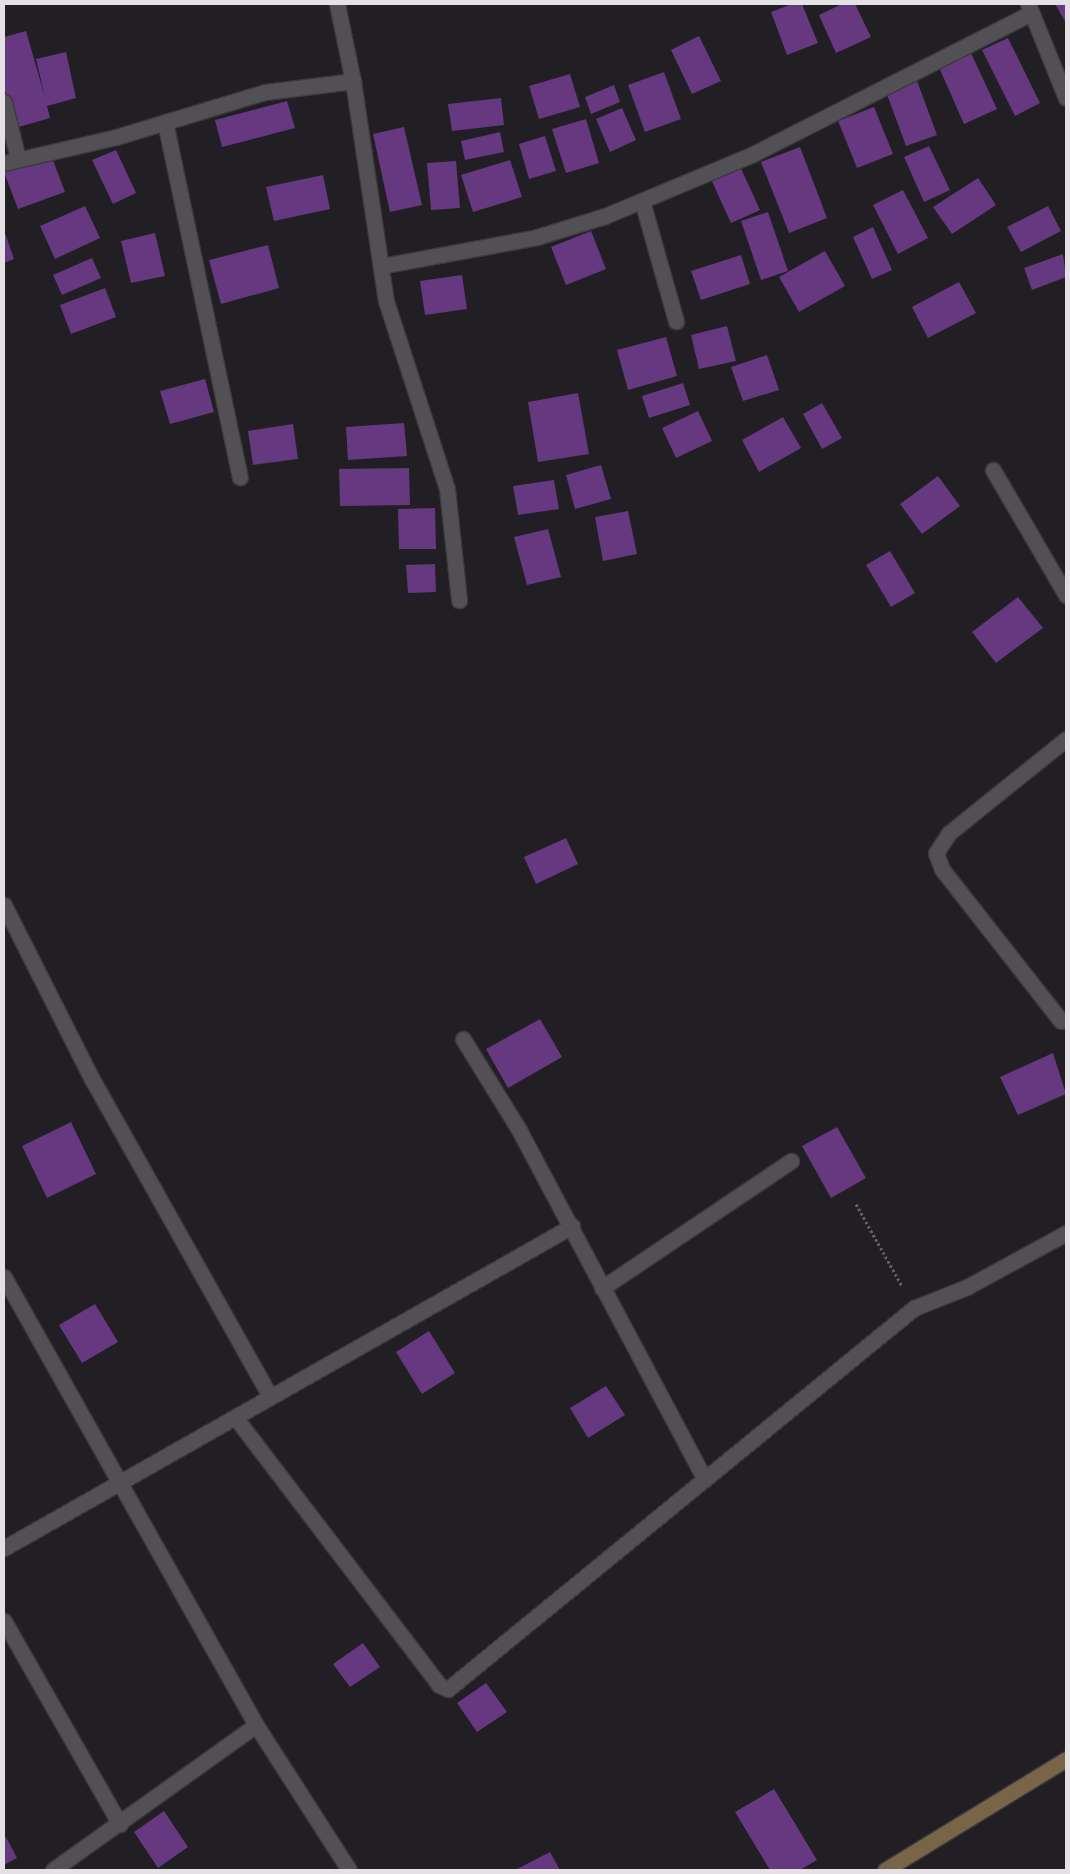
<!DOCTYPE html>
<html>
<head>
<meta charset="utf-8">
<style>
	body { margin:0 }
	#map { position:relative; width:1070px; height:1874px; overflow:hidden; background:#211f23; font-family:Raleway,sans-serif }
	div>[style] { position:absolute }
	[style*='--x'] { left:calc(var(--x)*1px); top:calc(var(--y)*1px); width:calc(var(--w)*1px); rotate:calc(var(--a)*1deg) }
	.building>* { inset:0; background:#653880 }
	.path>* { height:3px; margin-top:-1.5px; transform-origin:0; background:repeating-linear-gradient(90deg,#626064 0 2.5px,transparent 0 5px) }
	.roads { filter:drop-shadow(1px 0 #3b393c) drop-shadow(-1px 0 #3b393c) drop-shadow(0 1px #3b393c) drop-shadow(0 -1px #3b393c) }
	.street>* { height:15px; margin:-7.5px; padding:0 7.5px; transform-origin:7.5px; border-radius:7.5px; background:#535055 }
	.secondary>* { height:15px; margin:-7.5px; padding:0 7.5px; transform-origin:7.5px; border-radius:7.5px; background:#786548 }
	span { translate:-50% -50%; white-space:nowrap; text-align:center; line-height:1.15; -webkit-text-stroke:4.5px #0a090b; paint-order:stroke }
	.frame { position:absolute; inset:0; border:5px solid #e3e1e4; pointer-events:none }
</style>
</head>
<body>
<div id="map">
	<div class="building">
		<i style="clip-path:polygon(792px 4px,802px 4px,818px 43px,787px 55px,771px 12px)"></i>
		<i style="clip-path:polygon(842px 4px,855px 4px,871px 37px,836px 53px,819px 15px)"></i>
		<i style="clip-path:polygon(1055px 4px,1066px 4px,1066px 23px)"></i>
		<i style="clip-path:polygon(26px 31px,45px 97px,36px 59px,66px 52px,76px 98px,47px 106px,50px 118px,15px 128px,4px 87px,4px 37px)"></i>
		<i style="clip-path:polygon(699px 36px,721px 81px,692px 94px,671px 50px)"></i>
		<i style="clip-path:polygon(1008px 38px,1040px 103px,1015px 116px,982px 50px)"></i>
		<i style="clip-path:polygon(970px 51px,997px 109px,964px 124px,938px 65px)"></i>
		<i style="clip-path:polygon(664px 72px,681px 119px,645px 132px,628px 85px)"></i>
		<i style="clip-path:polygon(570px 74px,580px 107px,539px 119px,529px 86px)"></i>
		<i style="clip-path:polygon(916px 78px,937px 135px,906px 146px,885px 89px)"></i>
		<i style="clip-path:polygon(614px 85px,620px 102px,591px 114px,585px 97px)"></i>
		<i style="clip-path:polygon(501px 98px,504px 125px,452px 131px,448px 104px)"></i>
		<i style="clip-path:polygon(287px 101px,295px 128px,222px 147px,215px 120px)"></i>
		<i style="clip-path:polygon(874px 107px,893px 154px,857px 168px,838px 121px)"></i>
		<i style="clip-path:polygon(622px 108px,636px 140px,610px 152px,596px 119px)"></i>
		<i style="clip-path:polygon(586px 119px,599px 163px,566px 173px,552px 129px)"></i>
		<i style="clip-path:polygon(404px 127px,422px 205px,390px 212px,373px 134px)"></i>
		<i style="clip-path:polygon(500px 132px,504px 152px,465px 160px,461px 141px)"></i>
		<i style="clip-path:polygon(545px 136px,556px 171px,529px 179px,519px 144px)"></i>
		<i style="clip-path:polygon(929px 146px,950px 190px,924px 202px,904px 157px)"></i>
		<i style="clip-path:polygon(800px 147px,827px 218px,789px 233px,761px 162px)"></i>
		<i style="clip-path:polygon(116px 150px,136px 193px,113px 204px,92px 160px)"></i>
		<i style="clip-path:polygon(51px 155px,65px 192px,18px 209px,4px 172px)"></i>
		<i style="clip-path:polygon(510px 160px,522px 197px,473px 212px,461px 175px)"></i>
		<i style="clip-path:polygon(456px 161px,460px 208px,431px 210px,427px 163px)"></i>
		<i style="clip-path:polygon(739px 164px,760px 210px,731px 223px,710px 177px)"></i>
		<i style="clip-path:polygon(323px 175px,330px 209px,274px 221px,266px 187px)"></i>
		<i style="clip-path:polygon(978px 178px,996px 205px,952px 234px,933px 207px)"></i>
		<i style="clip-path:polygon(903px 190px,928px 238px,898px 254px,873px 205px)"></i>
		<i style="clip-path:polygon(85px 206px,100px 238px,55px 259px,40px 226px)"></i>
		<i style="clip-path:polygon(1048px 206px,1061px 231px,1021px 252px,1007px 227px)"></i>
		<i style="clip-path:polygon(768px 212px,788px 271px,761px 280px,741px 221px)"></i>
		<i style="clip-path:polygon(873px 227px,892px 270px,872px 279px,853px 237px)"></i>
		<i style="clip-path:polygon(4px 230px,14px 259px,4px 263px)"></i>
		<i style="clip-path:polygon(591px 231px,606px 269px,566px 285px,551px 247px)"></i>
		<i style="clip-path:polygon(155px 233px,165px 276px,131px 283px,121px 241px)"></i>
		<i style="clip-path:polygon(268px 245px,279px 288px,221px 304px,209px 260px)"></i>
		<i style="clip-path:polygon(825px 251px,845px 286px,799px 312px,779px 277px)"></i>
		<i style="clip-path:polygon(1063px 254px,1066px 277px,1032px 290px,1024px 268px)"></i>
		<i style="clip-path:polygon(741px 255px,750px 284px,701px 300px,691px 271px)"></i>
		<i style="clip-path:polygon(92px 258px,101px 278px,62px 295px,53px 275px)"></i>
		<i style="clip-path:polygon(462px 275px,467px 309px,425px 315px,420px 281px)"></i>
		<i style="clip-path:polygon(959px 282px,976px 313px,928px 338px,912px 307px)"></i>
		<i style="clip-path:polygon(105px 288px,116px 317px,71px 334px,60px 305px)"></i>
		<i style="clip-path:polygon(727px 326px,736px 361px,699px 369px,691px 335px)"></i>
		<i style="clip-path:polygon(666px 337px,677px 376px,628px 390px,617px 350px)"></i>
		<i style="clip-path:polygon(767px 355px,779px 390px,743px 401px,731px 367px)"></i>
		<i style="clip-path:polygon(205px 379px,214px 412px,170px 424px,160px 391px)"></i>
		<i style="clip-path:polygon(683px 383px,690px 405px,649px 418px,642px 396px)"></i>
		<i style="clip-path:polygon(578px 393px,589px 454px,538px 462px,528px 402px)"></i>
		<i style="clip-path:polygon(822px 403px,842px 438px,822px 449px,803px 414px)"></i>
		<i style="clip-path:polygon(698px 411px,712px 441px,676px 458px,662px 428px)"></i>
		<i style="clip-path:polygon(783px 417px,801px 448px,759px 472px,742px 440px)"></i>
		<i style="clip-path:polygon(404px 423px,407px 456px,348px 460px,346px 427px)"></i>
		<i style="clip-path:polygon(293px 424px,298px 459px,253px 465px,248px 431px)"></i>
		<i style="clip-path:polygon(601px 465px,611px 499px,575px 509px,566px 475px)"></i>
		<i style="clip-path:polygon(409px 468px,410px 505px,340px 506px,339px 469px)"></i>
		<i style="clip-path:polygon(938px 476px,960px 506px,922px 534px,900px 504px)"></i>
		<i style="clip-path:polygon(554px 480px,559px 509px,518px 515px,513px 486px)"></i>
		<i style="clip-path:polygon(435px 508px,436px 549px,399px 549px,398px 509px)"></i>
		<i style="clip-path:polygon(628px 511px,637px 554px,603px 561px,595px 517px)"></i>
		<i style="clip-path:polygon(548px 529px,561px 577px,527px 585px,514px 537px)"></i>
		<i style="clip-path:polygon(890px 551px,915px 593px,891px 607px,866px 565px)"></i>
		<i style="clip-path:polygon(435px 564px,436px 592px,408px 593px,406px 565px)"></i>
		<i style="clip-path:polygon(1018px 597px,1043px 628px,996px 663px,972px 632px)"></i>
		<i style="clip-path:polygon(566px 838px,578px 864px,536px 884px,524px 857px)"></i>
		<i style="clip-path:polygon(540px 1019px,562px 1057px,508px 1088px,486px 1049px)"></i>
		<i style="clip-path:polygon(1053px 1053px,1066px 1094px,1018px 1115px,1000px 1077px)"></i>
		<i style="clip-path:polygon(71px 1122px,96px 1174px,47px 1198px,22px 1146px)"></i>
		<i style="clip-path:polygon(837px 1127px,866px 1178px,831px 1198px,802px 1146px)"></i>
		<i style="clip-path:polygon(95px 1304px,118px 1342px,82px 1363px,59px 1325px)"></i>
		<i style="clip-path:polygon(429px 1331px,455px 1373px,422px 1394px,396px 1352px)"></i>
		<i style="clip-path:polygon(606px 1386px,625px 1415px,588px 1438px,570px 1408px)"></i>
		<i style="clip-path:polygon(363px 1643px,380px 1667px,350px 1687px,333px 1664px)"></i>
		<i style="clip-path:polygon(486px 1683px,507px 1712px,477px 1732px,457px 1703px)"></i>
		<i style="clip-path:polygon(774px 1789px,817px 1860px,800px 1870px,770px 1870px,735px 1812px)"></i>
		<i style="clip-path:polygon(164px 1811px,188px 1847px,158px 1868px,134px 1832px)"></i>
		<i style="clip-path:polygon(6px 1837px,17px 1858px,4px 1865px,4px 1838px)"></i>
		<i style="clip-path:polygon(550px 1852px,560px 1870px,518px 1870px,517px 1869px)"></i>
	</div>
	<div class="path">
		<i style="--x:856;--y:1204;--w:94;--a:60.7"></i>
	</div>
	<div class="roads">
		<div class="street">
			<i style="--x:337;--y:4;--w:79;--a:78.3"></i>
			<i style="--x:1028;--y:4;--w:101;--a:68"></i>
			<i style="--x:4;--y:102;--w:59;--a:76.2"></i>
			<i style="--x:165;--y:122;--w:363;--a:78.1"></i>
			<i style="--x:4;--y:163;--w:115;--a:-13.1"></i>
			<i style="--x:116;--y:137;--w:156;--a:-16.8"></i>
			<i style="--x:265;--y:92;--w:89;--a:-7.1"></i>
			<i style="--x:353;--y:81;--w:222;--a:81.5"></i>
			<i style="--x:386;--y:301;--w:198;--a:72"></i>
			<i style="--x:447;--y:489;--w:112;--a:83.8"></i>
			<i style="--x:642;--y:201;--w:125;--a:74.2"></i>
			<i style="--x:381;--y:266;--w:159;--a:-10.5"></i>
			<i style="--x:537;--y:237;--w:71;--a:-17.2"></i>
			<i style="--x:605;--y:216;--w:160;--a:-22.7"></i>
			<i style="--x:753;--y:154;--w:312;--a:-26.9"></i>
			<i style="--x:993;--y:470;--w:145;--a:59.7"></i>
			<i style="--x:4;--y:905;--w:195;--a:63.2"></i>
			<i style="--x:92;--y:1079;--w:364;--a:60.7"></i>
			<i style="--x:1061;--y:1021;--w:193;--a:-128.1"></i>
			<i style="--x:942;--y:869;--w:17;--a:-111"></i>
			<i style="--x:936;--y:853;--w:24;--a:-57"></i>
			<i style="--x:949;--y:833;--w:150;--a:-38.8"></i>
			<i style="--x:463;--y:1039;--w:105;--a:58.3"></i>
			<i style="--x:518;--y:1128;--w:398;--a:62"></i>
			<i style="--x:4;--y:1277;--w:514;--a:60.64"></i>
			<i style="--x:256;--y:1725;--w:249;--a:144.5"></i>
			<i style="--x:602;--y:1288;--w:228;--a:-33.9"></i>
			<i style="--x:235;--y:1417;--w:337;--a:52.7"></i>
			<i style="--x:439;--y:1685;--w:10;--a:24"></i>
			<i style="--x:448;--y:1689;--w:602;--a:-39.27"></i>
			<i style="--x:914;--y:1308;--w:57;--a:-21.6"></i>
			<i style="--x:967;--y:1287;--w:113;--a:-28.6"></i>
			<i style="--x:4;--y:1548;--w:653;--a:-29.55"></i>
			<i style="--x:4;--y:1621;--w:234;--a:60.3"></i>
			<i style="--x:256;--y:1725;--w:172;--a:57.3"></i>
		</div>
		<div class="secondary">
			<i style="--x:885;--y:1870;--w:212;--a:-31.5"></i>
		</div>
	</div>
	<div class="frame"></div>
</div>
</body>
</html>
